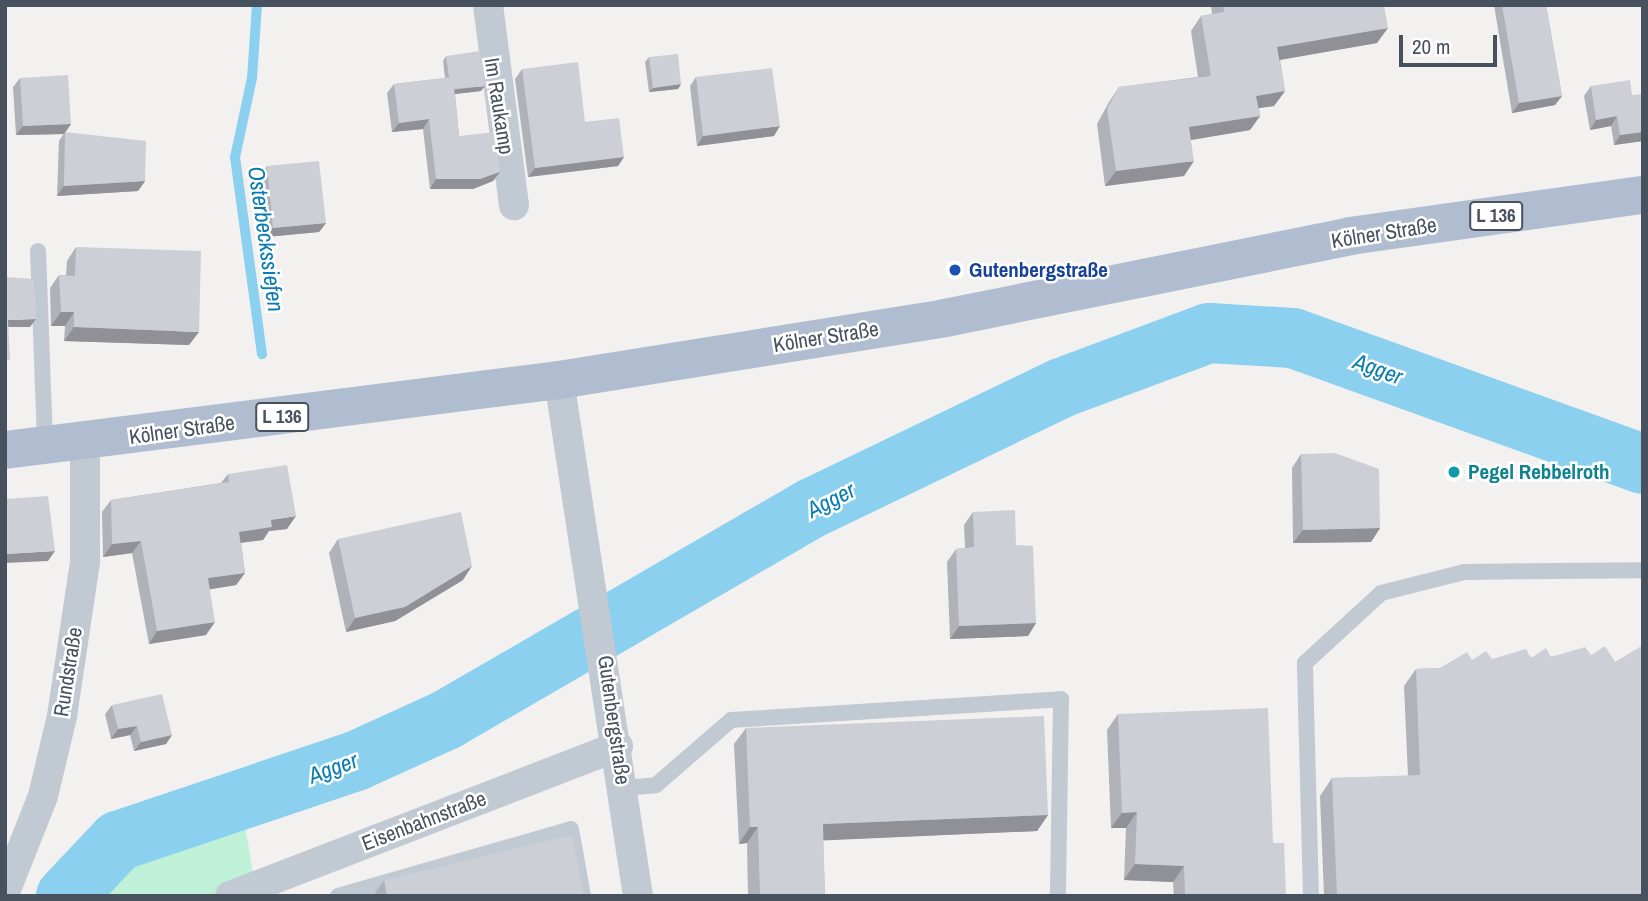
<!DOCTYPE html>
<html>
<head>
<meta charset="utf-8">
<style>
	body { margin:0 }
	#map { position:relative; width:1648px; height:901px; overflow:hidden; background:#f3f1f0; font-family:"Archivo Narrow",sans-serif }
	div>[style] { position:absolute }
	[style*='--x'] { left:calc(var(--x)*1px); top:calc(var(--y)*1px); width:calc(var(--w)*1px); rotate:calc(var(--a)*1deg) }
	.green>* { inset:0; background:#bef1d7 }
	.stream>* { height:10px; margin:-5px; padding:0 5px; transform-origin:5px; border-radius:5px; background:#8bd0ef }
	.river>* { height:60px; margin:-30px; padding:0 30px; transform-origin:30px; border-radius:30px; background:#8bd0ef }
	.service>* { height:16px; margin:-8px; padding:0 8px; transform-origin:8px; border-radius:8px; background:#c1c9d2 }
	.minor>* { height:30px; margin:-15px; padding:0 15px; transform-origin:15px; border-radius:15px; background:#c1c9d2 }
	.primary>* { height:38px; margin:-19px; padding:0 19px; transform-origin:19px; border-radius:19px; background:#b0bdd0 }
	.wall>* { inset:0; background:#afb2b8 }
	.shaded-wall>* { inset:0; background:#8f9196 }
	.building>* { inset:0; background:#cccfd6 }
	.dots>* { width:19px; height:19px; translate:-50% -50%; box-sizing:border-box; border:4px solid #fff; border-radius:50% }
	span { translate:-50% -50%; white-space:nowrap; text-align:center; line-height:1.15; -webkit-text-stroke:5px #fff; paint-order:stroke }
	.shield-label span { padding:2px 5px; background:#fff; border:2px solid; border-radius:5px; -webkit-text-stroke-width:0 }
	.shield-label { font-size:19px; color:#48515e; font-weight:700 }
	.street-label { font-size:21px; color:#48515e }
	.transit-label { font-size:21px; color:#164399; font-weight:700 }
	.left { translate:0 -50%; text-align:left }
	.culture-label { font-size:21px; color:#0d838f; font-weight:700 }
	.water-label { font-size:23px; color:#097db0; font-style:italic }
	.frame { position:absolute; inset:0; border:7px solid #48515e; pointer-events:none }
	.scale { position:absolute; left:1399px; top:35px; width:98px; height:32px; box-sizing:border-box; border:4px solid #48515e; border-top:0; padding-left:9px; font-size:21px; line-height:24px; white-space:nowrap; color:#48515e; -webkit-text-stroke:5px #fff; paint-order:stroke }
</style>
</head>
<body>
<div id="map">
	<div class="green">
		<i style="clip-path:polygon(119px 810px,244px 820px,257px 896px,66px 896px)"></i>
	</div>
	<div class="stream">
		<i style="--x:257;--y:5;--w:73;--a:93.9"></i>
		<i style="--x:252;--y:78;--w:81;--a:102.1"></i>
		<i style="--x:235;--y:157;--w:199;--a:82.2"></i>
	</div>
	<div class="river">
		<i style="--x:66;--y:896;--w:76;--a:-46.6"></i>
		<i style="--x:118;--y:841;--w:253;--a:-18.6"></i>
		<i style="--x:358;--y:760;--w:97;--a:-24.4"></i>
		<i style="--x:446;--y:720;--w:423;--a:-30.1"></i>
		<i style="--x:812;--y:508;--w:276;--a:-25.7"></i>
		<i style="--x:1061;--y:388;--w:158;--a:-20.4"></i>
		<i style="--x:1209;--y:333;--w:84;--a:3.4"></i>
		<i style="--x:1293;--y:338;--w:372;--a:19.8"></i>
	</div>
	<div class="service">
		<i style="--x:38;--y:251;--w:195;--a:87.9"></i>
		<i style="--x:624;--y:788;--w:32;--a:-5"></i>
		<i style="--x:656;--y:785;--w:99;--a:-40.9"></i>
		<i style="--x:731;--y:720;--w:331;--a:-3.6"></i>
		<i style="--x:1061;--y:699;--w:197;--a:90.9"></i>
		<i style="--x:338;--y:896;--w:242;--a:-16"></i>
		<i style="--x:571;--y:829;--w:68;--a:79.8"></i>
		<i style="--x:1311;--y:896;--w:233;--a:-91.5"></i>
		<i style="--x:1305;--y:663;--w:103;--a:-42.6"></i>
		<i style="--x:1381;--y:593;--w:86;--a:-14.2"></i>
		<i style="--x:1464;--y:572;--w:179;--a:-0.6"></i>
	</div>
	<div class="minor">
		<i style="--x:488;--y:5;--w:202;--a:82.6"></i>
		<i style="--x:559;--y:380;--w:522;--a:81.3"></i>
		<i style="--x:5;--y:892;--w:103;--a:-68.4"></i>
		<i style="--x:43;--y:796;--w:82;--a:-76.6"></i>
		<i style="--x:62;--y:716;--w:156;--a:-81.5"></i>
		<i style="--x:85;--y:562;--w:119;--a:-90"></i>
		<i style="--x:230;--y:896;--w:416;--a:-21.1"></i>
	</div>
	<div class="primary">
		<i style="--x:5;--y:450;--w:558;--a:-7.2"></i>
		<i style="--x:559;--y:380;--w:391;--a:-9.1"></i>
		<i style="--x:945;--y:318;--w:413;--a:-11.4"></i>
		<i style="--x:1350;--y:236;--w:296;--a:-8"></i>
	</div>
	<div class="wall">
		<i style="clip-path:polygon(1211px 5px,1384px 5px,1377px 43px,1280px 60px,1285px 91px,1274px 106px,1259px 108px,1260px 116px,1250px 130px,1191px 140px,1184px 176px,1105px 186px,1097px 124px,1109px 102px,1119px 87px,1198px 77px,1191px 31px,1201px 16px,1212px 14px)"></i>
		<i style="clip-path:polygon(1494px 5px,1546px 5px,1562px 96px,1555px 105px,1512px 113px)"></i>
		<i style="clip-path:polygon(446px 56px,481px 91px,455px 94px,459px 136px,500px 172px,493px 181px,473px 189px,430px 189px,423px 129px,392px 132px,387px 93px,394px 84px,445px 78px,443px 61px)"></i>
		<i style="clip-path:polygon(649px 57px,681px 84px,678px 89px,649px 92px,645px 62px)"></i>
		<i style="clip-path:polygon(522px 69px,585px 122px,624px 157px,618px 166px,528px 177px,515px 79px)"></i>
		<i style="clip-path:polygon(696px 77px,774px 136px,697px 146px,690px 86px)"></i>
		<i style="clip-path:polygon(20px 78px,71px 124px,64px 134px,16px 135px,13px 87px)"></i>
		<i style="clip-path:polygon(1591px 86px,1632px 95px,1643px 141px,1614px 145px,1611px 126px,1590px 130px,1584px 96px)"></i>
		<i style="clip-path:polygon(65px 132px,145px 181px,138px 191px,57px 196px,59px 141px)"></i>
		<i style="clip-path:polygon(267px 166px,326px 223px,319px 232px,266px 237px,261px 176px)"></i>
		<i style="clip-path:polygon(76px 247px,189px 345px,64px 341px,65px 326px,51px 326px,50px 288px,59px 275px,66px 275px,67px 261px)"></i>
		<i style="clip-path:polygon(1301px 454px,1380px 528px,1371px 542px,1293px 543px,1292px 468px)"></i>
		<i style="clip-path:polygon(228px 474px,287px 529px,269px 531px,263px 540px,241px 543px,245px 573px,236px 585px,210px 589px,206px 635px,149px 644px,132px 553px,103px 557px,102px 512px,111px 500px,221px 483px)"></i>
		<i style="clip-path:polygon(973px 512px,1016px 545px,1036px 623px,1028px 636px,950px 639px,947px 562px,956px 549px,965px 548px,964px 525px)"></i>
		<i style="clip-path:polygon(338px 539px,463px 580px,395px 621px,346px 632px,329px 553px)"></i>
		<i style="clip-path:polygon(1591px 655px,1615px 662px,1643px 896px,1324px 896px,1320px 796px,1332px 778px,1408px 776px,1404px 686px,1416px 669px,1440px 668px,1472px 660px)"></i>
		<i style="clip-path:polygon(112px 705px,172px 735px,166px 744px,134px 751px,130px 735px,111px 739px,105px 714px)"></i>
		<i style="clip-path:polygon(1118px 714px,1273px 843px,1285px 896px,1174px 896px,1173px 882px,1124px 880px,1126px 828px,1111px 828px,1107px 730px)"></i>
		<i style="clip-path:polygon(746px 728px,1048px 815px,1037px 831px,823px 840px,825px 896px,748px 896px,747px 843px,739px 844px,734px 744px)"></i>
		<i style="clip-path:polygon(384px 880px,584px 896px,373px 896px)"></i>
	</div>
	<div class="shaded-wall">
		<i style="clip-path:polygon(1388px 28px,1377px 43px,1267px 62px,1277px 47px)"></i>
		<i style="clip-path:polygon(681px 84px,678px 89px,649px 92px,653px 88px)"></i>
		<i style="clip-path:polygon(485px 86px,481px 91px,447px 95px,451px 90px)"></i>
		<i style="clip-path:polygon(1285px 91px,1274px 106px,1246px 110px,1256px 96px)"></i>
		<i style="clip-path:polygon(1562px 96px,1555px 105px,1512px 113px,1519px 103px)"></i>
		<i style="clip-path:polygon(1260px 116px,1250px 130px,1179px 142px,1189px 127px)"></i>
		<i style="clip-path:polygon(1617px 116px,1611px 126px,1590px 130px,1596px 120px)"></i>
		<i style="clip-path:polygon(429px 119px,423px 129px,392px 132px,399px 123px)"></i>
		<i style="clip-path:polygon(71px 124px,64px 134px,16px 135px,23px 126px)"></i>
		<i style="clip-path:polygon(780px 126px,774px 136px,697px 146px,703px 136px)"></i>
		<i style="clip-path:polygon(1643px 132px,1643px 141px,1614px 145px,1620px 135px)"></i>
		<i style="clip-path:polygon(624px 157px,618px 166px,528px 177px,535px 168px)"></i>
		<i style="clip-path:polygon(1194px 161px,1184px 176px,1105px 186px,1116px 171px)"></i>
		<i style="clip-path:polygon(500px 172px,493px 181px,473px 189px,430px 189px,436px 179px)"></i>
		<i style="clip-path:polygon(145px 181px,138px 191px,57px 196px,64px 186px)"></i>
		<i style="clip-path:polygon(326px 223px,319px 232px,266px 237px,273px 228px)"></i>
		<i style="clip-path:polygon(61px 312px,74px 312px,65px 326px,51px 326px)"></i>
		<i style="clip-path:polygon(36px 319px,30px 327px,5px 327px,8px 320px)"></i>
		<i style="clip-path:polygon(74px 327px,199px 332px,189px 345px,64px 341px)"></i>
		<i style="clip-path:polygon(296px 516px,287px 529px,269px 531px,263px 540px,230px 544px,239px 532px,271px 520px)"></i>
		<i style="clip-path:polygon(1380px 528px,1371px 542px,1293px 543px,1303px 530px)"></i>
		<i style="clip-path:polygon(141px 541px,132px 553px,103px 557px,112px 544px)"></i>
		<i style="clip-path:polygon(55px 551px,48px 561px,5px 563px,5px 554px)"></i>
		<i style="clip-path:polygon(472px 566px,463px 580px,395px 621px,346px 632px,355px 618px)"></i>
		<i style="clip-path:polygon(245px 573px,236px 585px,200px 591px,208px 578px)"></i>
		<i style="clip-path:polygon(215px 622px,206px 635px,149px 644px,157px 631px)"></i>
		<i style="clip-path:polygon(1036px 623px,1028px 636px,950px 639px,959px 626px)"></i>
		<i style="clip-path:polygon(137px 726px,130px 735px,111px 739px,118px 729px)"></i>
		<i style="clip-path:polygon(172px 735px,166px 744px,134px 751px,141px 742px)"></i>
		<i style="clip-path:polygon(1137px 812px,1126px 828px,1111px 828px,1122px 813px)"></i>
		<i style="clip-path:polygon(1048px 815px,1037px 831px,811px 841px,823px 824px)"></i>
		<i style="clip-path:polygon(750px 827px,758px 827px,747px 843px,739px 844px)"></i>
		<i style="clip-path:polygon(1135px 864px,1184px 866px,1173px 882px,1124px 880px)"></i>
	</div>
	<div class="building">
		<i style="clip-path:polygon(1223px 5px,1384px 5px,1388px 28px,1277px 47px,1285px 91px,1256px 96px,1260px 116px,1189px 127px,1194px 161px,1116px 171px,1107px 109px,1119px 87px,1211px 76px,1201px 16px,1224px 12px)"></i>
		<i style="clip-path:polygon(1502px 5px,1546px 5px,1562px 96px,1519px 103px)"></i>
		<i style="clip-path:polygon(480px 51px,485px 86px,454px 89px,453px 77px,449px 77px,446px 56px)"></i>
		<i style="clip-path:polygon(678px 54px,681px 84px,653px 88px,649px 57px)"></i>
		<i style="clip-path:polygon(578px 62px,585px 122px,619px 118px,624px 157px,535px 168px,522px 69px)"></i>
		<i style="clip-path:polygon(772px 68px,780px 126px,703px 136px,696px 77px)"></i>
		<i style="clip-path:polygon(68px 75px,71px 124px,23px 126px,20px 78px)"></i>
		<i style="clip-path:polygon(453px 77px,459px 136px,495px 132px,500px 172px,480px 179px,436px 179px,429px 119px,399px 123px,394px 84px)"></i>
		<i style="clip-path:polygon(1630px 80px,1632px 95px,1643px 94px,1643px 132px,1620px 135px,1617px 116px,1596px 120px,1591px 86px)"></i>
		<i style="clip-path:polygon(65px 132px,146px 141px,145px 181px,64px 186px)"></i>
		<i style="clip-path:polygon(319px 161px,326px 223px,273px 228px,267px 166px)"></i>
		<i style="clip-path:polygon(76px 247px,201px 251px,199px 332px,74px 327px,74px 312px,61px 312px,59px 275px,75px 276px)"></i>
		<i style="clip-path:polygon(5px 277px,34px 279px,36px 319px,8px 320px,10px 360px,5px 360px)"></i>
		<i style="clip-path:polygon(1335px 453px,1379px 469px,1380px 528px,1303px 530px,1301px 454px)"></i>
		<i style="clip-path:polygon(287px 465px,296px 516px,271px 520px,272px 527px,239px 532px,245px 573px,208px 578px,215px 622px,157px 631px,141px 541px,112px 544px,111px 500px,229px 482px,228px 474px)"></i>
		<i style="clip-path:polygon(48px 496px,55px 551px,5px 554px,5px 499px)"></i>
		<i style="clip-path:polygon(1015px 510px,1016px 545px,1033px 546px,1036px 623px,959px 626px,956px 549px,974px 547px,973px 512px)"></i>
		<i style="clip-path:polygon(461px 512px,472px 566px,405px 607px,355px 618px,338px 539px)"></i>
		<i style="clip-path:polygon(1643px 645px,1643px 896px,1337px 896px,1332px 778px,1420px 775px,1416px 669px,1440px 668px,1467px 652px,1472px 660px,1486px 651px,1492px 659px,1526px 649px,1531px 658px,1546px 648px,1551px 657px,1585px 647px,1591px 655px,1605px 646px,1615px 662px)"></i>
		<i style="clip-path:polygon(162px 694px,172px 735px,141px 742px,137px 726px,118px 729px,112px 705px)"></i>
		<i style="clip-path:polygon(1268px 708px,1273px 843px,1284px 843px,1286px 895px,1185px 896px,1184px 866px,1135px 864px,1137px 812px,1122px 813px,1118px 714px)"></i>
		<i style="clip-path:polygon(1044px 716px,1048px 815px,823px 824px,825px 896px,760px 896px,758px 827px,750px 827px,746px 728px)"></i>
		<i style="clip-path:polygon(572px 835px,584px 896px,387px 896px,384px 880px)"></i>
	</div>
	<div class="dots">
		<i style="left:955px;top:270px;background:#1a4fb4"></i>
		<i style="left:1454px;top:472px;background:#0f9aa8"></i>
	</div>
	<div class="shield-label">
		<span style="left:1496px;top:216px">L 136</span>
		<span style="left:282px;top:417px">L 136</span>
	</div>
	<div class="street-label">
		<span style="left:499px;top:106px;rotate:81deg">Im Raukamp</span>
		<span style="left:1384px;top:233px;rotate:-9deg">Kölner Straße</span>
		<span style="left:826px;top:337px;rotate:-9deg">Kölner Straße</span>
		<span style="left:182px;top:430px;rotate:-8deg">Kölner Straße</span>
		<span style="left:68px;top:672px;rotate:-81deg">Rundstraße</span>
		<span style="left:614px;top:720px;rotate:82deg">Gutenbergstraße</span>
		<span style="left:424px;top:821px;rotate:-21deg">Eisenbahnstraße</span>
	</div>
	<div class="transit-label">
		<span class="left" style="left:969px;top:270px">Gutenbergstraße</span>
	</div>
	<div class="culture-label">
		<span class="left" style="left:1468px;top:472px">Pegel Rebbelroth</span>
	</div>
	<div class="water-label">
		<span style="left:266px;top:239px;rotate:82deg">Osterbeckssiefen</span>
		<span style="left:1378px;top:369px;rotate:20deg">Agger</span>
		<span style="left:831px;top:500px;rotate:-27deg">Agger</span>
		<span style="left:333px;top:768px;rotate:-20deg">Agger</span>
	</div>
	<div class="frame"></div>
	<div class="scale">20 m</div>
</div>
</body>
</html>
